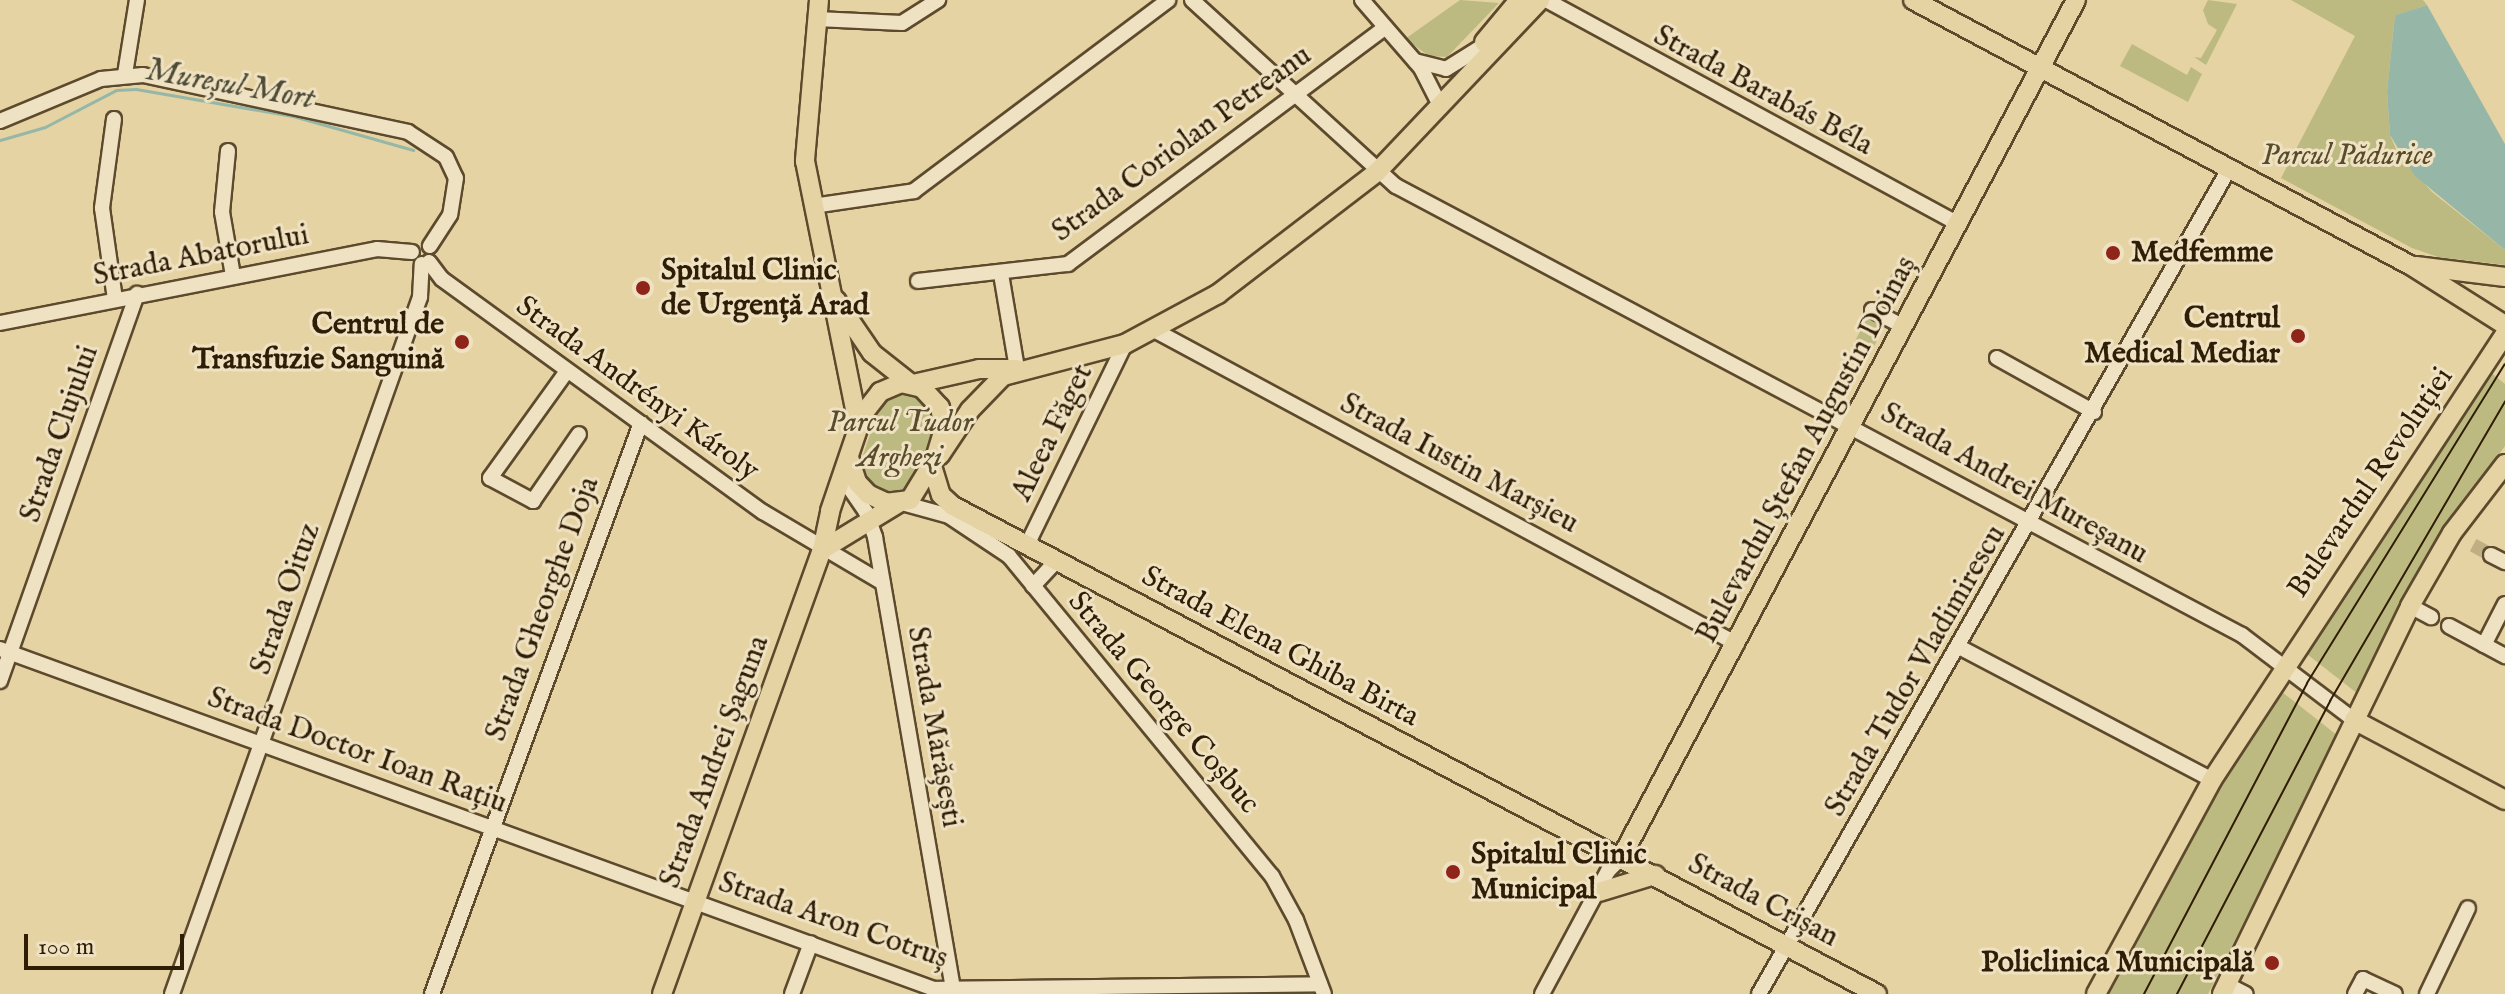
<!DOCTYPE html>
<html>
<head>
<meta charset="utf-8">
<style>
	body { margin:0 }
	#map { position:relative; width:2505px; height:994px; overflow:hidden; background:#e6d3a3; font-family:"IM FELL English",serif }
	div>[style] { position:absolute }
	[style*='--x'] { left:calc(var(--x)*1px); top:calc(var(--y)*1px); width:calc(var(--w)*1px); rotate:calc(var(--a)*1deg) }
	.green>* { inset:0; background:#bcba80 }
	.water>* { inset:0; background:#96b7a8 }
	.stream>* { height:3px; margin:-1.5px; padding:0 1.5px; transform-origin:1.5px; border-radius:1.5px; background:#96b7a8 }
	.minor-tunnel>* { height:14px; margin-top:-7px; transform-origin:0; background:repeating-linear-gradient(90deg,#c1af84 0 14px,transparent 0 21px) }
	.roads { filter:drop-shadow(2px 0 #5d4a2d) drop-shadow(-2px 0 #5d4a2d) drop-shadow(0 2px #5d4a2d) drop-shadow(0 -2px #5d4a2d) }
	.minor>* { height:14px; margin:-7px; padding:0 7px; transform-origin:7px; border-radius:7px; background:#efe2c3 }
	.major>* { height:18px; margin:-9px; padding:0 9px; transform-origin:9px; border-radius:9px; background:#e6d3a3 }
	.tram>* { height:2px; margin:-1px; padding:0 1px; transform-origin:1px; border-radius:1px; background:#2f1d06 }
	.dots>* { width:22px; height:22px; translate:-50% -50%; box-sizing:border-box; border:4px solid #efe2c3; border-radius:50% }
	span { translate:-50% -50%; white-space:nowrap; text-align:center; line-height:1.15; -webkit-text-stroke:6px #efe2c3; paint-order:stroke }
	.street-label { font-size:30px; color:#2f1d06 }
	.park-label { font-size:30px; color:#594c2b; font-style:italic }
	.poi-label { font-size:30px; color:#2f1d06; font-weight:700 }
	.left { translate:0 -50%; text-align:left }
	.right { translate:-100% -50%; text-align:right }
	.water-label { font-size:32px; color:#4e4b37; font-style:italic }
	.scale { position:absolute; left:24px; top:934px; width:160px; height:36px; box-sizing:border-box; border:4px solid #2f1d06; border-top:0; padding-left:10px; font-size:24px; line-height:28px; white-space:nowrap; color:#2f1d06; -webkit-text-stroke:6px #efe2c3; paint-order:stroke }
</style>
</head>
<body>
<div id="map">
	<div class="green">
		<i style="clip-path:polygon(1460px 0,1499px 3px,1447px 57px,1429px 56px,1405px 39px)"></i>
		<i style="clip-path:polygon(2208px 0,2237px 4px,2206px 65px,2194px 57px,2201px 58px,2217px 30px,2208px 24px,2203px 10px)"></i>
		<i style="clip-path:polygon(2291px 0,2423px 0,2427px 5px,2397px 15px,2394px 24px,2387px 92px,2390px 135px,2398px 154px,2432px 192px,2505px 250px,2505px 265px,2438px 257px,2412px 248px,2281px 178px,2355px 36px)"></i>
		<i style="clip-path:polygon(2132px 44px,2187px 75px,2191px 67px,2202px 74px,2188px 102px,2120px 66px)"></i>
		<i style="clip-path:polygon(1892px 273px,1908px 281px,1890px 314px,1874px 306px)"></i>
		<i style="clip-path:polygon(1869px 314px,1886px 323px,1869px 356px,1852px 347px)"></i>
		<i style="clip-path:polygon(2489px 371px,2505px 384px,2505px 446px,2453px 515px,2358px 694px,2303px 651px)"></i>
		<i style="clip-path:polygon(906px 393px,929px 404px,937px 423px,930px 449px,908px 492px,889px 496px,864px 482px,860px 464px,879px 408px,886px 399px)"></i>
		<i style="clip-path:polygon(2277px 688px,2338px 736px,2208px 994px,2104px 994px,2213px 789px)"></i>
	</div>
	<div class="water">
		<i style="clip-path:polygon(2427px 5px,2505px 144px,2505px 250px,2415px 176px,2390px 135px,2387px 92px,2394px 24px,2396px 15px)"></i>
	</div>
	<div class="stream">
		<i style="--x:0;--y:140;--w:47;--a:-16.1"></i>
		<i style="--x:45;--y:127;--w:80;--a:-27.5"></i>
		<i style="--x:116;--y:90;--w:20;--a:-3"></i>
		<i style="--x:136;--y:89;--w:159;--a:9.8"></i>
		<i style="--x:293;--y:116;--w:125;--a:15.8"></i>
	</div>
	<div class="minor-tunnel">
		<i style="--x:2473;--y:545;--w:21;--a:29"></i>
	</div>
	<div class="roads">
		<div class="minor">
			<i style="--x:1192;--y:0;--w:276;--a:42.4"></i>
			<i style="--x:1396;--y:186;--w:958;--a:27.96"></i>
			<i style="--x:2242;--y:635;--w:141;--a:37.2"></i>
			<i style="--x:1362;--y:0;--w:90;--a:49.1"></i>
			<i style="--x:1421;--y:68;--w:34;--a:63"></i>
			<i style="--x:1546;--y:0;--w:469;--a:28.5"></i>
			<i style="--x:817;--y:19;--w:85;--a:2.7"></i>
			<i style="--x:902;--y:23;--w:43;--a:-32.6"></i>
			<i style="--x:1415;--y:61;--w:32;--a:14"></i>
			<i style="--x:1446;--y:69;--w:40;--a:-32"></i>
			<i style="--x:125;--y:74;--w:75;--a:-80.8"></i>
			<i style="--x:114;--y:119;--w:90;--a:97.7"></i>
			<i style="--x:102;--y:208;--w:92;--a:81.9"></i>
			<i style="--x:0;--y:121;--w:109;--a:-22.6"></i>
			<i style="--x:101;--y:79;--w:42;--a:-5.4"></i>
			<i style="--x:143;--y:75;--w:271;--a:12.1"></i>
			<i style="--x:408;--y:132;--w:45;--a:33.3"></i>
			<i style="--x:446;--y:157;--w:23;--a:65"></i>
			<i style="--x:456;--y:178;--w:37;--a:99"></i>
			<i style="--x:450;--y:215;--w:37;--a:123"></i>
			<i style="--x:228;--y:151;--w:61;--a:95.6"></i>
			<i style="--x:222;--y:212;--w:65;--a:80.2"></i>
			<i style="--x:813;--y:206;--w:102;--a:-8.4"></i>
			<i style="--x:914;--y:191;--w:318;--a:-36.9"></i>
			<i style="--x:429;--y:262;--w:21;--a:53"></i>
			<i style="--x:442;--y:279;--w:397;--a:36"></i>
			<i style="--x:763;--y:512;--w:139;--a:30.6"></i>
			<i style="--x:1001;--y:274;--w:96;--a:80.4"></i>
			<i style="--x:918;--y:281;--w:151;--a:-6.5"></i>
			<i style="--x:1068;--y:264;--w:393;--a:-36.7"></i>
			<i style="--x:1872;--y:310;--w:36;--a:28"></i>
			<i style="--x:0;--y:323;--w:384;--a:-11.1"></i>
			<i style="--x:377;--y:249;--w:35;--a:5"></i>
			<i style="--x:1156;--y:331;--w:660;--a:28.31"></i>
			<i style="--x:1997;--y:358;--w:111;--a:29.1"></i>
			<i style="--x:567;--y:371;--w:132;--a:125.7"></i>
			<i style="--x:490;--y:478;--w:49;--a:28.1"></i>
			<i style="--x:533;--y:501;--w:81;--a:-55.5"></i>
			<i style="--x:842;--y:477;--w:42;--a:55.6"></i>
			<i style="--x:866;--y:512;--w:27;--a:70"></i>
			<i style="--x:875;--y:537;--w:464;--a:80.2"></i>
			<i style="--x:902;--y:503;--w:49;--a:15.5"></i>
			<i style="--x:949;--y:516;--w:72;--a:33.7"></i>
			<i style="--x:1009;--y:556;--w:414;--a:50.6"></i>
			<i style="--x:1272;--y:876;--w:50;--a:61.4"></i>
			<i style="--x:1296;--y:920;--w:79;--a:69.3"></i>
			<i style="--x:1027;--y:545;--w:224;--a:-64"></i>
			<i style="--x:2491;--y:555;--w:16;--a:27"></i>
			<i style="--x:1033;--y:586;--w:34;--a:-47"></i>
			<i style="--x:2410;--y:606;--w:24;--a:28"></i>
			<i style="--x:2449;--y:626;--w:64;--a:28.2"></i>
			<i style="--x:2484;--y:645;--w:46;--a:-62.9"></i>
			<i style="--x:1961;--y:648;--w:284;--a:27.7"></i>
			<i style="--x:0;--y:649;--w:994;--a:20"></i>
			<i style="--x:934;--y:989;--w:386;--a:-0.7"></i>
			<i style="--x:0;--y:681;--w:411;--a:-70.5"></i>
			<i style="--x:2226;--y:984;--w:22;--a:27"></i>
			<i style="--x:172;--y:994;--w:740;--a:-70.41"></i>
			<i style="--x:420;--y:297;--w:33;--a:-87"></i>
			<i style="--x:432;--y:994;--w:608;--a:-69.9"></i>
			<i style="--x:792;--y:994;--w:54;--a:-69.6"></i>
			<i style="--x:1542;--y:994;--w:140;--a:-61.8"></i>
			<i style="--x:1608;--y:871;--w:18;--a:-45"></i>
			<i style="--x:1759;--y:994;--w:949;--a:-60.33"></i>
			<i style="--x:2355;--y:994;--w:17;--a:-62"></i>
			<i style="--x:2363;--y:979;--w:35;--a:25"></i>
			<i style="--x:2427;--y:994;--w:95;--a:-64.5"></i>
		</div>
		<div class="major">
			<i style="--x:819;--y:0;--w:162;--a:95"></i>
			<i style="--x:805;--y:161;--w:269;--a:78.6"></i>
			<i style="--x:1913;--y:0;--w:563;--a:28.07"></i>
			<i style="--x:2410;--y:265;--w:112;--a:32.3"></i>
			<i style="--x:1484;--y:42;--w:55;--a:-50.2"></i>
			<i style="--x:2416;--y:266;--w:90;--a:7"></i>
			<i style="--x:836;--y:300;--w:64;--a:55.8"></i>
			<i style="--x:872;--y:353;--w:48;--a:38.3"></i>
			<i style="--x:913;--y:384;--w:68;--a:-12.8"></i>
			<i style="--x:979;--y:369;--w:38;--a:0"></i>
			<i style="--x:940;--y:455;--w:54;--a:-56.3"></i>
			<i style="--x:970;--y:410;--w:47;--a:-45.9"></i>
			<i style="--x:1003;--y:376;--w:126;--a:-14.7"></i>
			<i style="--x:1125;--y:344;--w:106;--a:-28.3"></i>
			<i style="--x:1218;--y:294;--w:200;--a:-37.5"></i>
			<i style="--x:1377;--y:172;--w:237;--a:-46.5"></i>
			<i style="--x:932;--y:466;--w:30;--a:73"></i>
			<i style="--x:941;--y:495;--w:16;--a:43"></i>
			<i style="--x:953;--y:506;--w:1045;--a:27.84"></i>
			<i style="--x:822;--y:550;--w:90;--a:-31.4"></i>
			<i style="--x:2354;--y:720;--w:171;--a:27.9"></i>
			<i style="--x:1621;--y:858;--w:971;--a:-62.06"></i>
			<i style="--x:1599;--y:892;--w:59;--a:-16.9"></i>
			<i style="--x:662;--y:994;--w:472;--a:-70.2"></i>
			<i style="--x:822;--y:550;--w:40;--a:-78"></i>
			<i style="--x:830;--y:511;--w:102;--a:-71.2"></i>
			<i style="--x:863;--y:414;--w:28;--a:-52"></i>
			<i style="--x:880;--y:392;--w:23;--a:-23"></i>
			<i style="--x:901;--y:383;--w:22;--a:13"></i>
			<i style="--x:922;--y:388;--w:26;--a:47"></i>
			<i style="--x:940;--y:407;--w:22;--a:80"></i>
			<i style="--x:944;--y:429;--w:31;--a:107"></i>
			<i style="--x:935;--y:459;--w:48;--a:121.4"></i>
			<i style="--x:910;--y:500;--w:23;--a:173"></i>
			<i style="--x:887;--y:503;--w:21;--a:-155"></i>
			<i style="--x:868;--y:494;--w:16;--a:-133"></i>
			<i style="--x:857;--y:482;--w:26;--a:-108"></i>
			<i style="--x:2096;--y:994;--w:243;--a:-61.5"></i>
			<i style="--x:2212;--y:780;--w:534;--a:-56.7"></i>
			<i style="--x:2222;--y:994;--w:431;--a:-64.1"></i>
			<i style="--x:2410;--y:606;--w:84;--a:-60.1"></i>
			<i style="--x:2452;--y:533;--w:87;--a:-52.5"></i>
		</div>
	</div>
	<div class="tram">
		<i style="--x:2144;--y:994;--w:351;--a:-62.3"></i>
		<i style="--x:2307;--y:683;--w:375;--a:-58.2"></i>
		<i style="--x:2177;--y:994;--w:331;--a:-62.4"></i>
		<i style="--x:2330;--y:701;--w:347;--a:-59.7"></i>
	</div>
	<div class="dots">
		<i style="left:2113px;top:253px;background:#8f2418"></i>
		<i style="left:643px;top:288px;background:#8f2418"></i>
		<i style="left:2298px;top:336px;background:#8f2418"></i>
		<i style="left:462px;top:342px;background:#8f2418"></i>
		<i style="left:1453px;top:872px;background:#8f2418"></i>
		<i style="left:2272px;top:963px;background:#8f2418"></i>
	</div>
	<div class="street-label">
		<span style="left:1763px;top:91px;rotate:28deg">Strada Barabás Béla</span>
		<span style="left:1182px;top:144px;rotate:-36deg">Strada Coriolan Petreanu</span>
		<span style="left:201px;top:256px;rotate:-11deg">Strada Abatorului</span>
		<span style="left:637px;top:389px;rotate:36deg">Strada Andrényi Károly</span>
		<span style="left:1053px;top:433px;rotate:-64deg">Aleea Făget</span>
		<span style="left:60px;top:434px;rotate:-71deg">Strada Clujului</span>
		<span style="left:1807px;top:450px;rotate:-62deg">Bulevardul Ștefan Augustin Doinaș</span>
		<span style="left:1459px;top:464px;rotate:28deg">Strada Iustin Marșieu</span>
		<span style="left:2371px;top:483px;rotate:-56deg">Bulevardul Revoluției</span>
		<span style="left:2014px;top:484px;rotate:29deg">Strada Andrei Mureșanu</span>
		<span style="left:286px;top:599px;rotate:-71deg">Strada Oituz</span>
		<span style="left:543px;top:609px;rotate:-70deg">Strada Gheorghe Doja</span>
		<span style="left:1280px;top:647px;rotate:28deg">Strada Elena Ghiba Birta</span>
		<span style="left:1916px;top:671px;rotate:-60deg">Strada Tudor Vladimirescu</span>
		<span style="left:1163px;top:703px;rotate:50deg">Strada George Coșbuc</span>
		<span style="left:934px;top:727px;rotate:80deg">Strada Mărășești</span>
		<span style="left:357px;top:751px;rotate:20deg">Strada Doctor Ioan Rațiu</span>
		<span style="left:715px;top:762px;rotate:-70deg">Strada Andrei Șaguna</span>
		<span style="left:1763px;top:901px;rotate:28deg">Strada Crișan</span>
		<span style="left:833px;top:921px;rotate:19deg">Strada Aron Cotruș</span>
	</div>
	<div class="park-label">
		<span style="left:2347px;top:156px">Parcul Pădurice</span>
		<span style="left:900px;top:440px">Parcul Tudor<br>Arghezi</span>
	</div>
	<div class="poi-label">
		<span class="left" style="left:2131px;top:253px">Medfemme</span>
		<span class="left" style="left:661px;top:288px">Spitalul Clinic<br>de Urgență Arad</span>
		<span class="right" style="left:2280px;top:336px">Centrul<br>Medical Mediar</span>
		<span class="right" style="left:444px;top:342px">Centrul de<br>Transfuzie Sanguină</span>
		<span class="left" style="left:1471px;top:872px">Spitalul Clinic<br>Municipal</span>
		<span class="right" style="left:2254px;top:963px">Policlinica Municipală</span>
	</div>
	<div class="water-label">
		<span style="left:230px;top:86px;rotate:10deg">Mureșul Mort</span>
	</div>
	<div class="scale">100 m</div>
</div>
</body>
</html>
